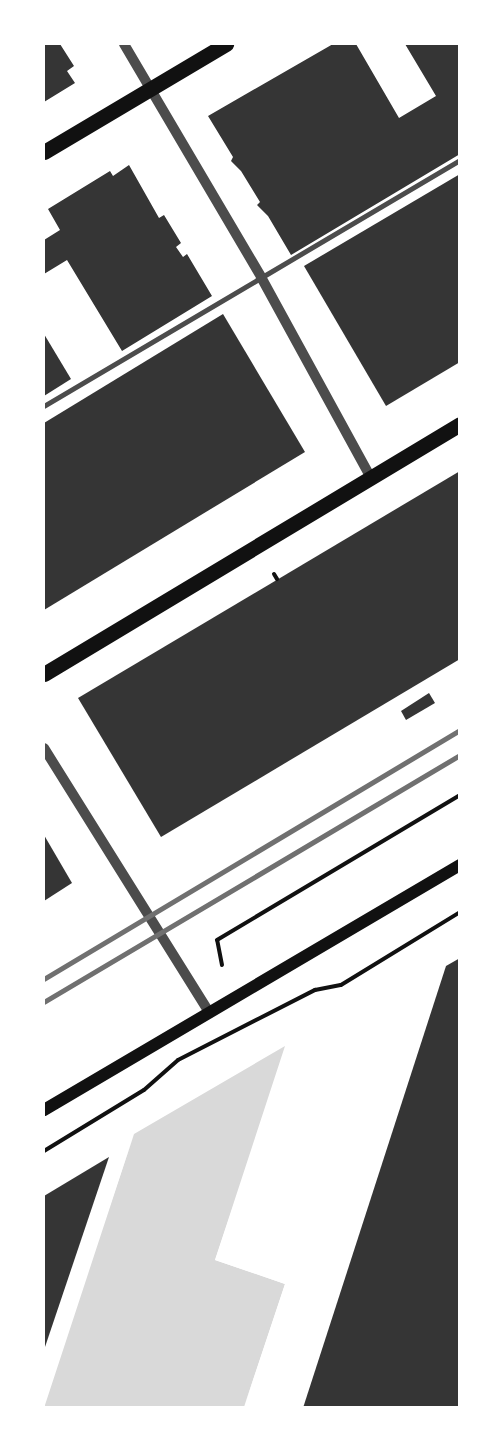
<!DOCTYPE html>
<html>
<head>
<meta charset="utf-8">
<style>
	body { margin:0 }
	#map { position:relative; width:503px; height:1451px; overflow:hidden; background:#fff; font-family:"Golos Text",sans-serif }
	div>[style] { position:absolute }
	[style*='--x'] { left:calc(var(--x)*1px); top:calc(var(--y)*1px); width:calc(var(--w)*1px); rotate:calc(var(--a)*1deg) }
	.water>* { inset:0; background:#d9d9d9 }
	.pier>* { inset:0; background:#fff }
	.building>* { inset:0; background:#353535 }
	.path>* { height:4px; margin:-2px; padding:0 2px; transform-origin:2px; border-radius:2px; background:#111 }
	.service>* { height:4.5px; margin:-2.25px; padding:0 2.25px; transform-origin:2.25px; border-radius:2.25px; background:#4c4c4c }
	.tertiary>* { height:10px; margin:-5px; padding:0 5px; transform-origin:5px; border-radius:5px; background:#4c4c4c }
	.secondary>* { height:12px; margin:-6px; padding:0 6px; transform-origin:6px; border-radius:6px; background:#111 }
	.primary>* { height:15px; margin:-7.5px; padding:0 7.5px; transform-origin:7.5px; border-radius:7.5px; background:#111 }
	.rail>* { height:4.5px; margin:-2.25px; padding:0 2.25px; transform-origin:2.25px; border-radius:2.25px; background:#707070 }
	span { translate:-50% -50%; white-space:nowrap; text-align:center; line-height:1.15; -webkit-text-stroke:6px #fff; paint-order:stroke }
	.frame { position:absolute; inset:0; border:45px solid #fff; pointer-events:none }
</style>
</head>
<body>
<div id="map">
	<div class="water">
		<i style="clip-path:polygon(285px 1046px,215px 1260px,285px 1284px,244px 1407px,44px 1408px,134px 1134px)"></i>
	</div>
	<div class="pier">
		<i style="clip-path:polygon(288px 1044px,219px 1258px,288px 1283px,244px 1407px,285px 1284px,215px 1260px)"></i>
		<i style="clip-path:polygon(134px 1134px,44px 1402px,44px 1393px)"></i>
	</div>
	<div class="building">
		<i style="clip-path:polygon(44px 44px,60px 44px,74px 66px,67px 71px,75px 83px,44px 102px)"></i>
		<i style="clip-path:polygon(333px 44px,356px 44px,399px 118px,436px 96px,405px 44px,460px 44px,460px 154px,291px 255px,268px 216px,257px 205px,260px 202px,241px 171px,231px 161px,233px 157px,208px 116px)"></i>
		<i style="clip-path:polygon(129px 165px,159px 218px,164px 215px,181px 243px,176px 247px,183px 257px,187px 254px,212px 296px,122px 351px,67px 260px,44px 274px,44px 240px,60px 230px,48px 209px,110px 171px,113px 176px)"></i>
		<i style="clip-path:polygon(460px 174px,460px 362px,386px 406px,304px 266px)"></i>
		<i style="clip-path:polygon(223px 314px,305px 452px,44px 610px,44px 423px)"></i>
		<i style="clip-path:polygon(44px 334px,71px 379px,44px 396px)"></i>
		<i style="clip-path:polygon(460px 471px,460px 659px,161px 837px,78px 698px)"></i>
		<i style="clip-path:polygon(429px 693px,435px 703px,406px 720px,401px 711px)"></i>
		<i style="clip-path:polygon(44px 835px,72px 883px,44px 901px)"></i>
		<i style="clip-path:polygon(460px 958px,460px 1408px,303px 1408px,446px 966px)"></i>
		<i style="clip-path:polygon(109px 1157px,44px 1350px,44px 1196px)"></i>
	</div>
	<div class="path">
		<i style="--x:274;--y:574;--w:6;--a:59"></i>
		<i style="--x:222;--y:965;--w:25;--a:-101"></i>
		<i style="--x:217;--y:940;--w:283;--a:-30.8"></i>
		<i style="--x:44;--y:1151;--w:117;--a:-31.4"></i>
		<i style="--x:144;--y:1090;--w:45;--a:-41.4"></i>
		<i style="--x:178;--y:1060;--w:154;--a:-27.1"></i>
		<i style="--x:315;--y:990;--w:26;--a:-11"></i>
		<i style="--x:341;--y:985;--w:140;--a:-31.5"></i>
	</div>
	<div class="service">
		<i style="--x:44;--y:406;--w:483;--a:-30.6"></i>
	</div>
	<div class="tertiary">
		<i style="--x:124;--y:44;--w:270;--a:59.5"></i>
		<i style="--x:261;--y:277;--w:229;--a:61.3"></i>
		<i style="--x:44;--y:748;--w:311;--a:58"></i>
	</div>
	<div class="secondary">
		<i style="--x:44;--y:1110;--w:483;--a:-30.5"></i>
	</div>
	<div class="primary">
		<i style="--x:44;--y:152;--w:212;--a:-30.7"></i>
		<i style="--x:44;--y:674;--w:485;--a:-31"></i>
	</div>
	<div class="rail">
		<i style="--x:44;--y:979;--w:485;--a:-30.9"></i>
		<i style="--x:44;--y:1002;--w:484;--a:-30.7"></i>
	</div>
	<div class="frame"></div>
</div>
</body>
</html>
